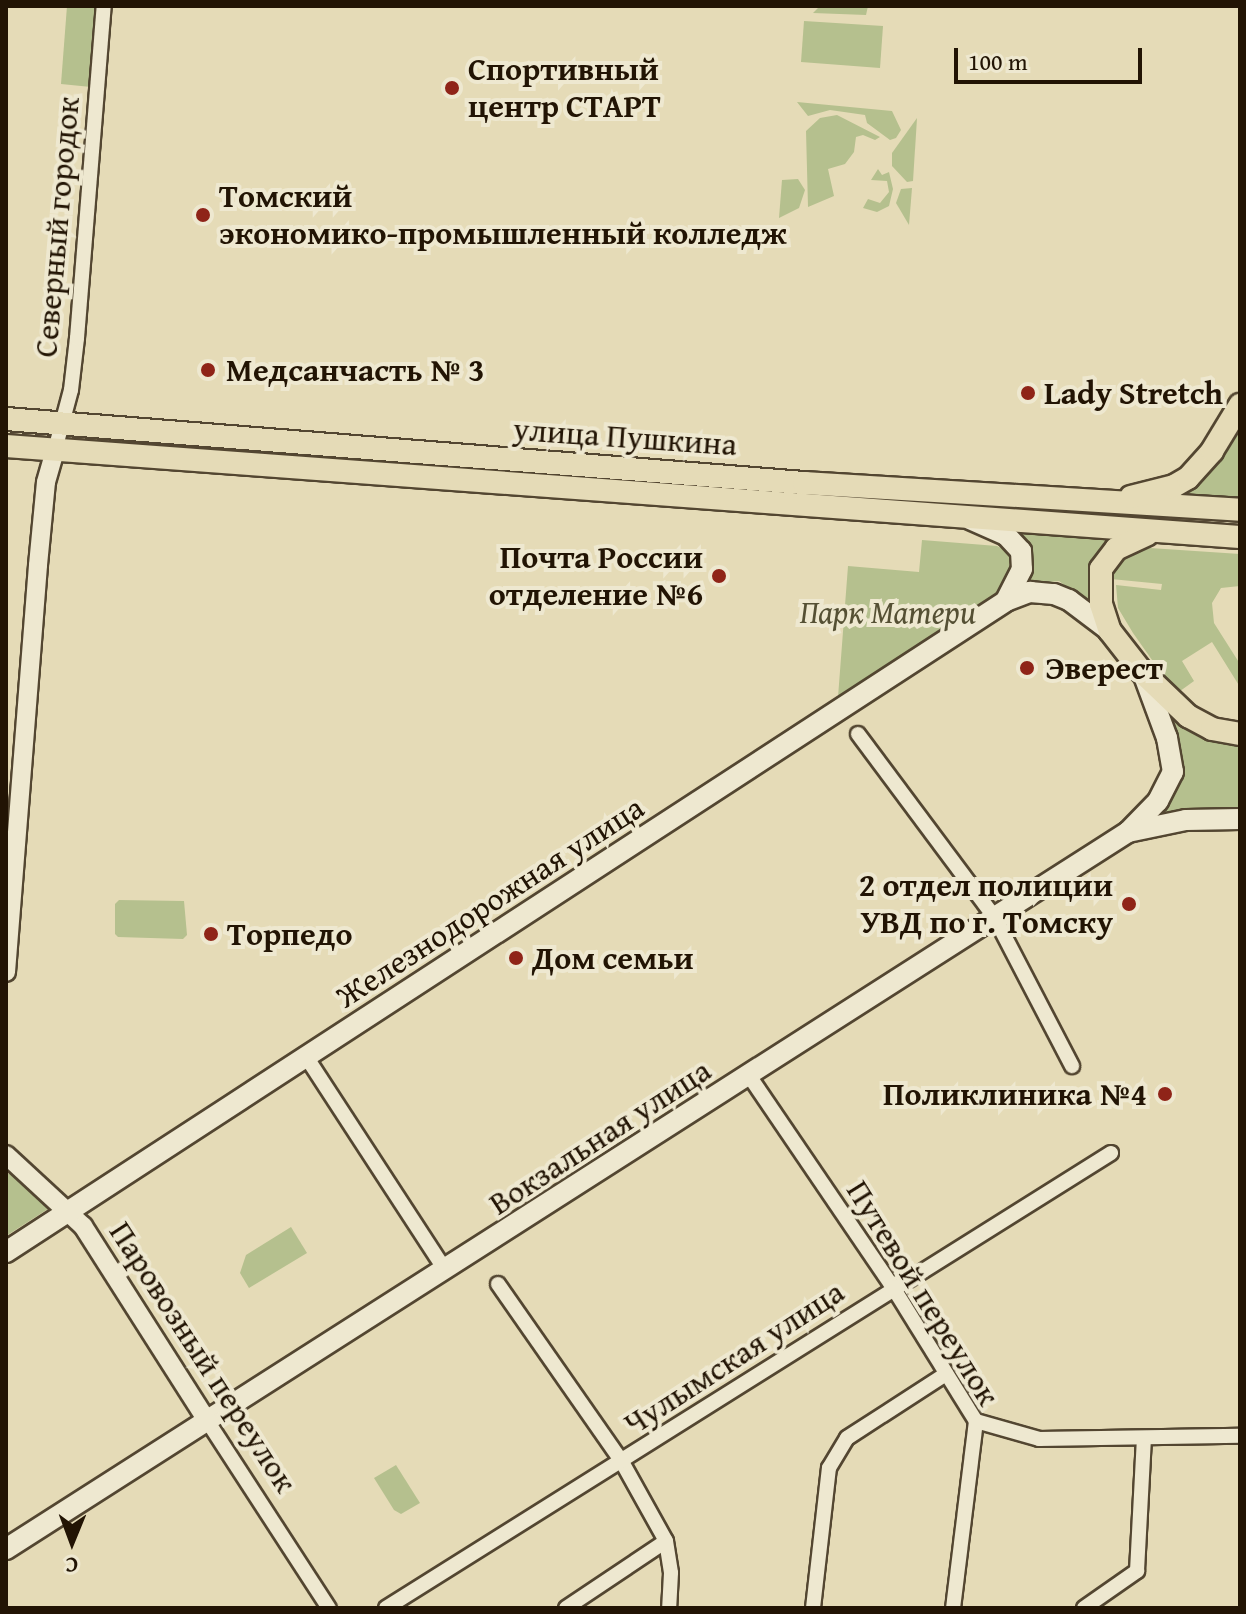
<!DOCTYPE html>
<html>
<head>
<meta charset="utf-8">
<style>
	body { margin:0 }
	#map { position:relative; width:1246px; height:1614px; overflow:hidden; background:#e5dbb7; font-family:"Gentium Book Plus",serif }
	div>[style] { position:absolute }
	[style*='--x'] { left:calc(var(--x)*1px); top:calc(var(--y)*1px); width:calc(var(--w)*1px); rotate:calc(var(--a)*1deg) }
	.green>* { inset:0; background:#b5c08e }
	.roads { filter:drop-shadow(2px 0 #534631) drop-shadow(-2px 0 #534631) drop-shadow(0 2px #534631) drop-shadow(0 -2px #534631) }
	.minor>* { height:14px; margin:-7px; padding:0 7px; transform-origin:7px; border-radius:7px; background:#eee8d0 }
	.tertiary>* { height:18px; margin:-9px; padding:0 9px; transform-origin:9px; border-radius:9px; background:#eee8d0 }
	.secondary>* { height:20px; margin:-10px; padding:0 10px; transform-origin:10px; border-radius:10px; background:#eee8d0 }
	.primary>* { height:22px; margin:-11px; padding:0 11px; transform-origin:11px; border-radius:11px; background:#e5dbb7 }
	.dots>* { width:22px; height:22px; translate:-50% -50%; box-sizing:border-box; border:4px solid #eee8d0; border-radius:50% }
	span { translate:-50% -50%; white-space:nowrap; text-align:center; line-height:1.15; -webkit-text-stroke:8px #eee8d0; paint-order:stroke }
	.poi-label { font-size:32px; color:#221404; font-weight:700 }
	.left { translate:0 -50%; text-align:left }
	.right { translate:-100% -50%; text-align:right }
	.street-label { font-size:32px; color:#221404 }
	.park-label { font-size:32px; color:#555034; font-style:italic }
	.frame { position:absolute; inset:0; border:8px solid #221404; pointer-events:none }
	.north { position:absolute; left:32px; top:1502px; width:80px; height:80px; -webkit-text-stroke:6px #eee8d0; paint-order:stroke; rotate:181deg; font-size:22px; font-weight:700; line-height:32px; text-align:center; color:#221404 }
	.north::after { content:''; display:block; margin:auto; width:28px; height:36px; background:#221404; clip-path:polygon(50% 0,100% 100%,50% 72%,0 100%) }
	.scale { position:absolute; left:954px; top:48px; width:188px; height:36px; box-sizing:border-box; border:4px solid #221404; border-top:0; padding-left:10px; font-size:24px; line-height:28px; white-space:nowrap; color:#221404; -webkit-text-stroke:6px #eee8d0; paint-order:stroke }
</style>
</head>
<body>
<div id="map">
	<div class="green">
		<i style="clip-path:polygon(67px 6px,100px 6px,91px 87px,61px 84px)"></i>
		<i style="clip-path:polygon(820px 6px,868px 6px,866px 15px,813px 13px)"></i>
		<i style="clip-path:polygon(804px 21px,883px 26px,880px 68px,801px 62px)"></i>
		<i style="clip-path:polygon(797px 102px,892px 111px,901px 130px,896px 138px,890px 140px,867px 123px,865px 115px,830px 110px,808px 116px)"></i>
		<i style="clip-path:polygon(837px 115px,880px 137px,875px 140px,863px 135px,856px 137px,854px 152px,845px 164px,828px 169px,834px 196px,808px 207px,806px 131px,820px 118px)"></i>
		<i style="clip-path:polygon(917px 118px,913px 181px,907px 182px,892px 166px,892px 153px)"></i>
		<i style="clip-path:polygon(878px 169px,882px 175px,889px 172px,893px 189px,889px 206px,877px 212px,863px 208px,868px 199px,880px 203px,889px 192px,887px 181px,871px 180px)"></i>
		<i style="clip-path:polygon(798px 179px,805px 190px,799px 208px,779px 218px,782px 180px)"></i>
		<i style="clip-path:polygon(912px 188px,909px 225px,896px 203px,901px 189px)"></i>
		<i style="clip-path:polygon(1240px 421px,1240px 498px,1180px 494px,1202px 479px)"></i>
		<i style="clip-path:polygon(1014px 530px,1121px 537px,1092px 571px,1093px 607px,1059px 581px,1030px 584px,1027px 578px,1030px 548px)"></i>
		<i style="clip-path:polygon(922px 540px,997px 546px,1007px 551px,1011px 557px,1005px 589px,838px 697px,848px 566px,919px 572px)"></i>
		<i style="clip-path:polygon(1150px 548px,1240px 554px,1240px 586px,1221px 588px,1212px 603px,1214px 623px,1240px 664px,1240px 687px,1212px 642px,1182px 661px,1194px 681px,1176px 694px,1133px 633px,1118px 608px,1116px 585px,1161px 590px,1162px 584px,1111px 579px,1123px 558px,1136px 550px)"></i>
		<i style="clip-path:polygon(1160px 707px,1188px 731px,1207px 741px,1240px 744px,1240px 812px,1148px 822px,1172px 795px)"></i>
		<i style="clip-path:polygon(119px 900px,184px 901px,187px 935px,183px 939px,118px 937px,115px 934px,115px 904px)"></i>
		<i style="clip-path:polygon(13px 1173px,51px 1207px,6px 1236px,6px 1174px)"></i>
		<i style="clip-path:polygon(291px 1227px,307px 1253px,249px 1288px,240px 1273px,246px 1255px)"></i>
		<i style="clip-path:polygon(396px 1465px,420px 1503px,401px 1514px,394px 1510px,374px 1478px)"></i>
	</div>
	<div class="roads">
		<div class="minor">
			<i style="--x:55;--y:450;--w:62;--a:-75.1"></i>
			<i style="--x:71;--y:390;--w:52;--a:-83.4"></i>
			<i style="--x:77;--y:338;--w:333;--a:-85.4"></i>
			<i style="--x:858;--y:734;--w:229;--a:53.3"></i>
			<i style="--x:995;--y:918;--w:167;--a:62.5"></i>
			<i style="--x:307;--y:1058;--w:253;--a:56.9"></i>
			<i style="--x:750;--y:1077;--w:256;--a:55.8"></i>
			<i style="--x:894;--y:1289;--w:155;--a:58.2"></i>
			<i style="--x:976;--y:1421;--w:188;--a:97"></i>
			<i style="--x:498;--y:1284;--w:217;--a:55.1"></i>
			<i style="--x:622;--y:1462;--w:90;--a:60.9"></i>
			<i style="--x:666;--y:1541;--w:32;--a:81"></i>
			<i style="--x:671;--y:1573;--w:35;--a:93"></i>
			<i style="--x:976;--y:1421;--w:66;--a:15.9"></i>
			<i style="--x:1039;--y:1439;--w:201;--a:-0.9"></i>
			<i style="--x:208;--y:1422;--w:222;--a:57"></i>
			<i style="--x:386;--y:1608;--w:856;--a:-32.11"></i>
			<i style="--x:566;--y:1608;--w:120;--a:-33.8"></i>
			<i style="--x:813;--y:1608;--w:141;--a:-83.5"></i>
			<i style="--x:829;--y:1468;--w:35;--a:-59"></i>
			<i style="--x:847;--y:1438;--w:118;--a:-32.9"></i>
			<i style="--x:1084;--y:1608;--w:65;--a:-34.9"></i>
			<i style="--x:1137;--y:1571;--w:132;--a:-87"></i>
		</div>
		<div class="tertiary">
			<i style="--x:6;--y:972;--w:408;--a:-85.5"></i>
			<i style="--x:38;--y:565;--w:83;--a:-84.5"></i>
			<i style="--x:46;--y:482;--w:33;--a:-74"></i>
			<i style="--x:6;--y:1155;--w:105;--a:42.7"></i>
			<i style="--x:83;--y:1226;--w:232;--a:57.5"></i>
		</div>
		<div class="secondary">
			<i style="--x:970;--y:519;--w:39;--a:24"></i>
			<i style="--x:1006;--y:535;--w:22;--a:47"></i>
			<i style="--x:1021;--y:551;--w:18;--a:87"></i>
			<i style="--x:1022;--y:569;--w:36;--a:117"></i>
			<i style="--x:1128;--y:832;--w:43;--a:-45.9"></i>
			<i style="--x:1158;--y:801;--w:33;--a:-63"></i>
			<i style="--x:1173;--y:772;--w:35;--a:-100"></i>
			<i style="--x:1167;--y:738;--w:69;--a:-110.3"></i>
			<i style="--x:6;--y:1252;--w:1193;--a:-33.06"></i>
			<i style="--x:1006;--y:601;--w:26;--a:-21"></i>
			<i style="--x:1030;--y:592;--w:24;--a:5"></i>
			<i style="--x:1054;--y:594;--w:16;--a:22"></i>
			<i style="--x:1069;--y:600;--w:51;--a:37.1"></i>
			<i style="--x:6;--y:1549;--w:1332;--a:-32.58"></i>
			<i style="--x:1128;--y:832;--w:59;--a:-11.7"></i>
			<i style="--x:1186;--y:820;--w:54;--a:-1.1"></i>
		</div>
		<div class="primary">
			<i style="--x:6;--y:419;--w:801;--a:4.59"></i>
			<i style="--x:804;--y:483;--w:437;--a:3.5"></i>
			<i style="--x:6;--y:446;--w:1237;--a:4.22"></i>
			<i style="--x:1131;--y:497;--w:44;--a:-14.3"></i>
			<i style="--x:1174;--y:486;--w:16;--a:-30"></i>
			<i style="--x:1188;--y:478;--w:36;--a:-48"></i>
			<i style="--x:1212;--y:451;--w:54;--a:-58.7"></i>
			<i style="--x:1148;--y:534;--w:35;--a:155"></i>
			<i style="--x:1116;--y:549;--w:25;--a:127"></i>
			<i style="--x:1101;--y:569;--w:35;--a:90"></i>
			<i style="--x:1101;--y:604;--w:28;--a:72"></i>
			<i style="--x:1110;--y:631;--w:52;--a:52"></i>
			<i style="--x:1142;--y:672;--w:64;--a:43.7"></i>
			<i style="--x:1188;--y:716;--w:27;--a:28"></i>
			<i style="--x:1212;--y:729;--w:28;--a:10"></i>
		</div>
	</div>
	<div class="dots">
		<i style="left:452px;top:88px;background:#8f2418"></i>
		<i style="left:203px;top:215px;background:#8f2418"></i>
		<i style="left:208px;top:370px;background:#8f2418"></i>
		<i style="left:1028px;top:393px;background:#8f2418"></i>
		<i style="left:719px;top:576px;background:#8f2418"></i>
		<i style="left:1027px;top:668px;background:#8f2418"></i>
		<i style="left:1129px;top:904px;background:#8f2418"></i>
		<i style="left:211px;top:934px;background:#8f2418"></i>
		<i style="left:516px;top:958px;background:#8f2418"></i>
		<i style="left:1165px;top:1094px;background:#8f2418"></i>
	</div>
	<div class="poi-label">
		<span class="left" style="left:468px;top:88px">Спортивный<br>центр СТАРТ</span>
		<span class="left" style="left:219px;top:215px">Томский<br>экономико-промышленный колледж</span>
		<span class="left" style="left:226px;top:370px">Медсанчасть № 3</span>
		<span class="left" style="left:1044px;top:393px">Lady Stretch</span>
		<span class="right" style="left:703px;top:576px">Почта России<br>отделение №6</span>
		<span class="left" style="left:1045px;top:668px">Эверест</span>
		<span class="right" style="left:1113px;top:904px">2 отдел полиции<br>УВД по г. Томску</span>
		<span class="left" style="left:227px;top:934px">Торпедо</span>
		<span class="left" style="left:532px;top:958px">Дом семьи</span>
		<span class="right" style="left:1147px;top:1094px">Поликлиника №4</span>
	</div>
	<div class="street-label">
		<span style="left:57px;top:227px;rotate:-85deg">Северный городок</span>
		<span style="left:625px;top:437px;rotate:4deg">улица Пушкина</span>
		<span style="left:490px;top:902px;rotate:-33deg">Железнодорожная улица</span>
		<span style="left:600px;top:1137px;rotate:-33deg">Вокзальная улица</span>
		<span style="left:923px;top:1293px;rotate:58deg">Путевой переулок</span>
		<span style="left:203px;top:1357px;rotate:57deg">Паровозный переулок</span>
		<span style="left:734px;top:1358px;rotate:-33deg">Чулымская улица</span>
	</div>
	<div class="park-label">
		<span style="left:888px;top:612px">Парк Матери</span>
	</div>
	<div class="frame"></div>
	<div class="north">С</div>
	<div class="scale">100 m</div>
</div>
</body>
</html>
